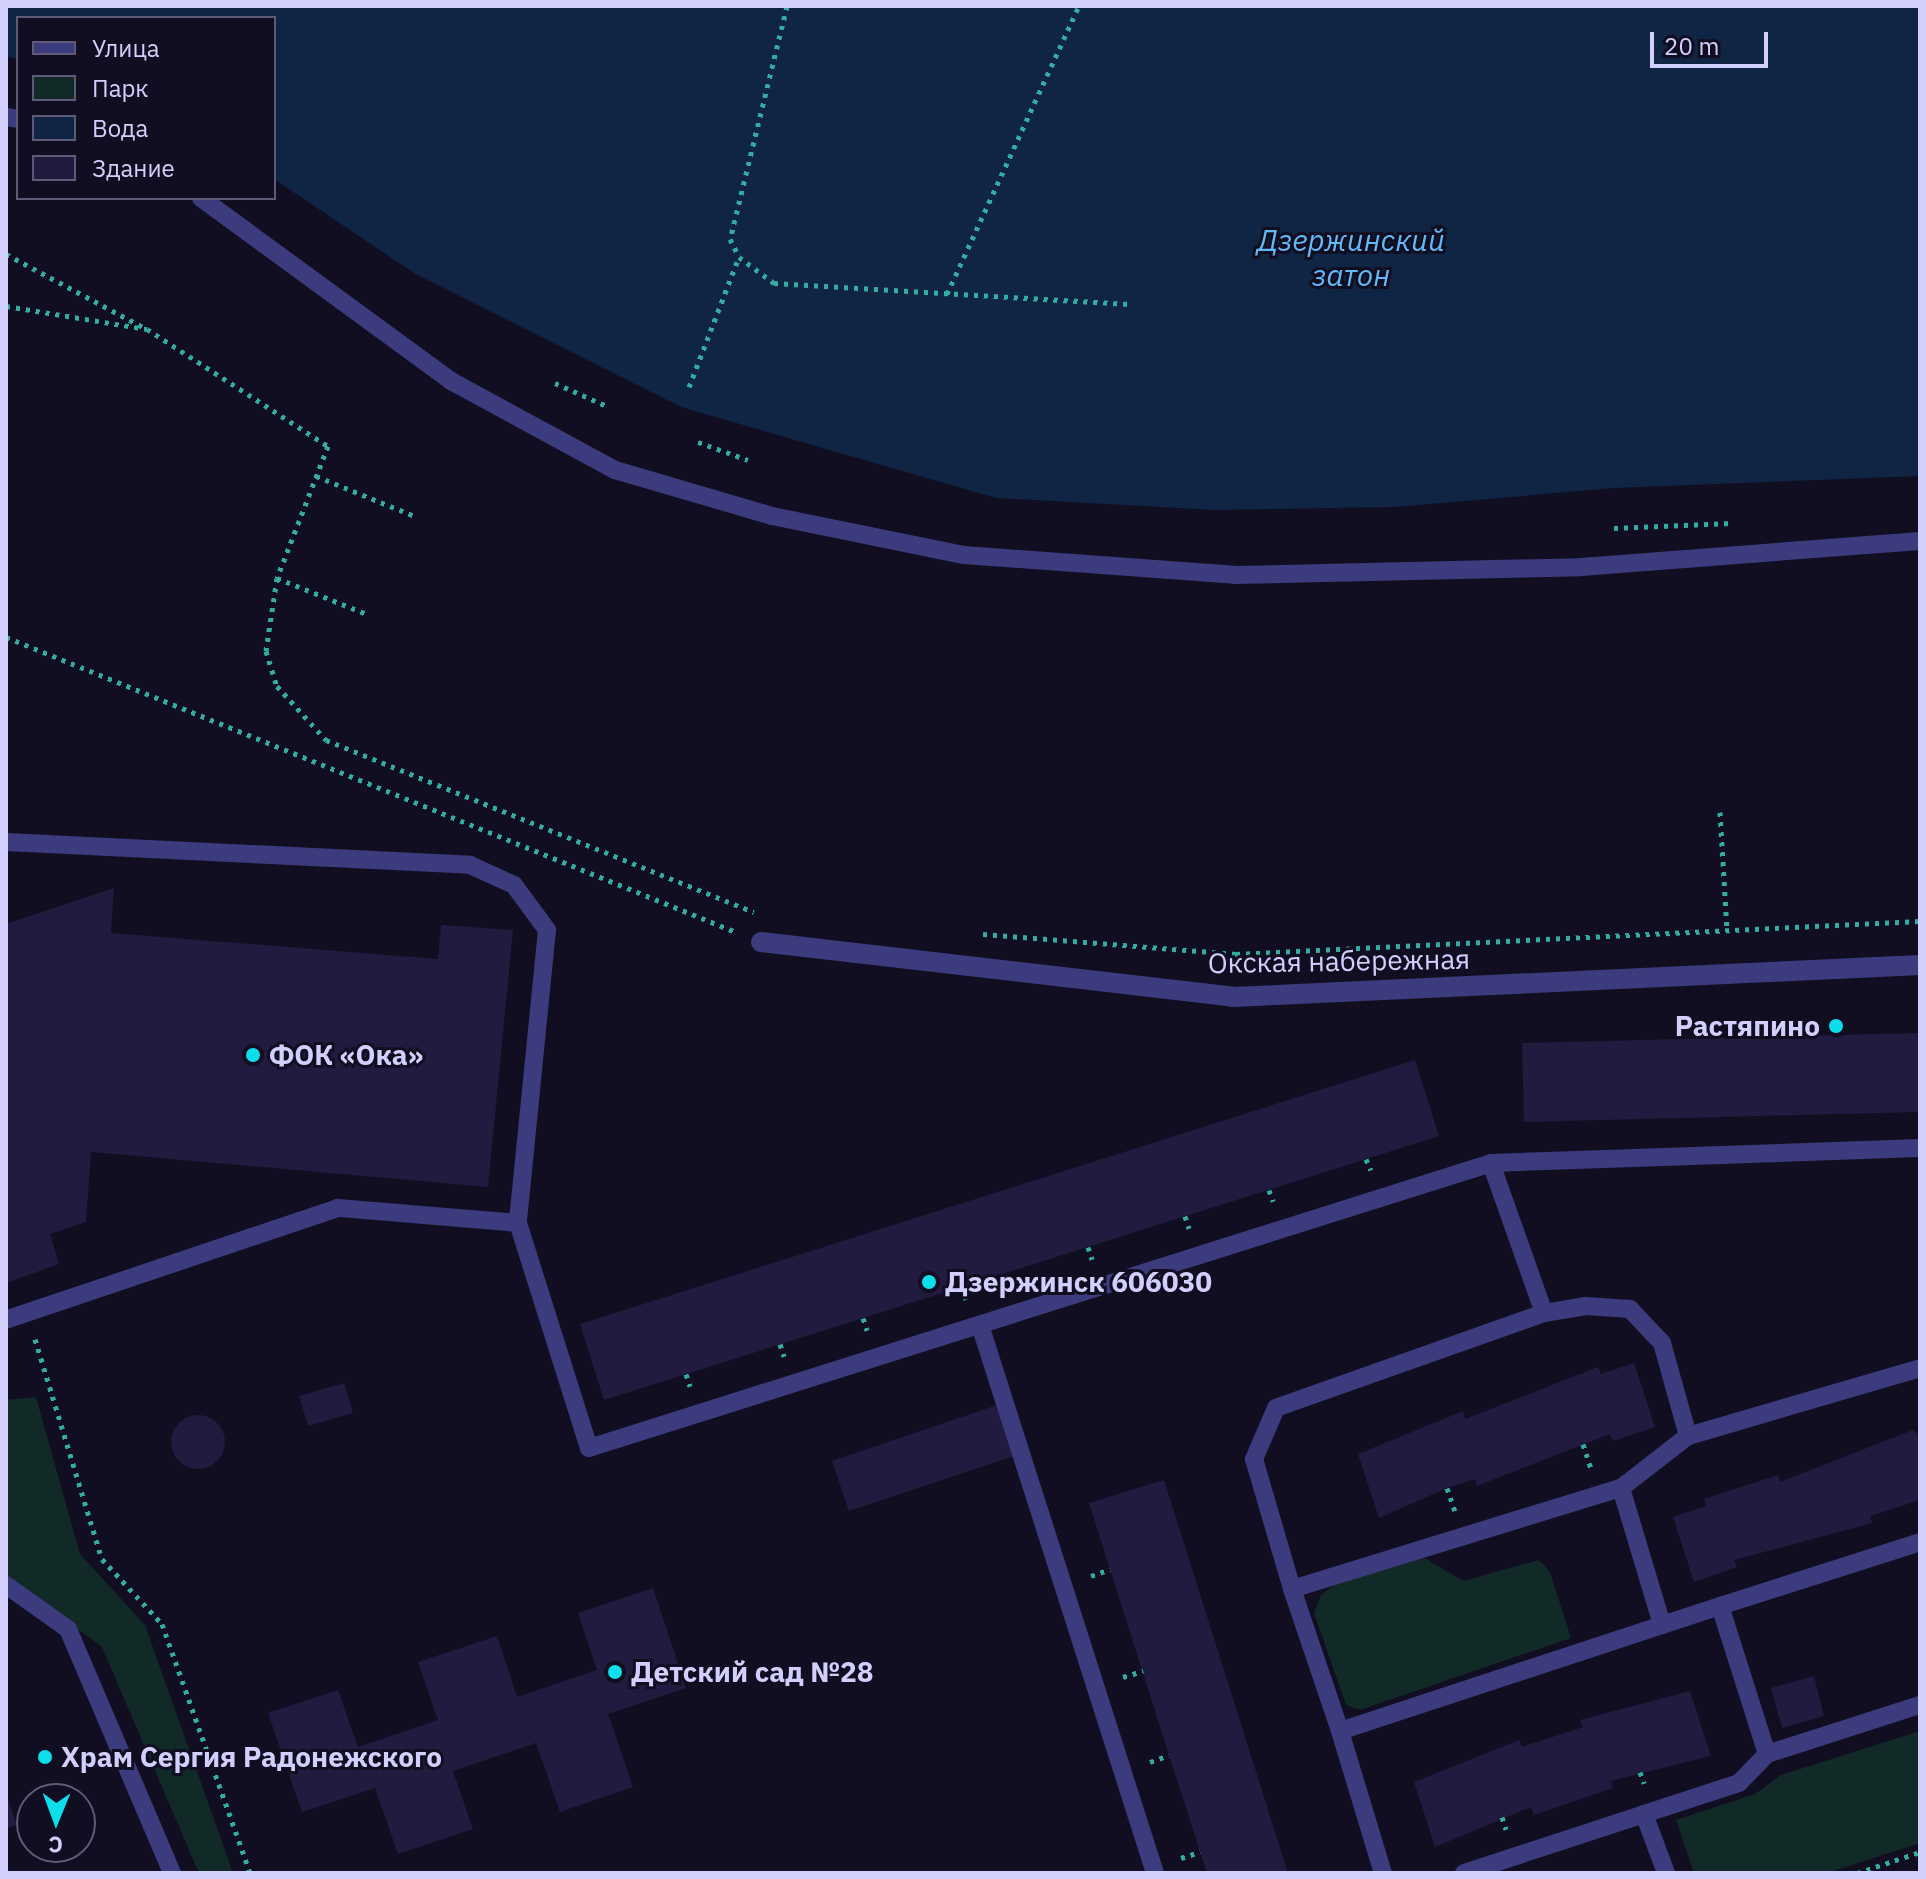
<!DOCTYPE html>
<html>
<head>
<meta charset="utf-8">
<style>
	body { margin:0 }
	#map { position:relative; width:1926px; height:1879px; overflow:hidden; background:#100e20; font-family:"IBM Plex Sans",sans-serif }
	div>[style] { position:absolute }
	[style*='--x'] { left:calc(var(--x)*1px); top:calc(var(--y)*1px); width:calc(var(--w)*1px); rotate:calc(var(--a)*1deg) }
	.green>* { inset:0; background:#112a28 }
	.water>* { inset:0; background:#0f2543 }
	.building>* { inset:0; background:#211b40 }
	.round { border-radius:50% }
	.path>* { height:5px; margin-top:-2.5px; transform-origin:0; background:repeating-linear-gradient(90deg,#34aca1 0 4px,transparent 0 10px) }
	.lane>* { height:18px; margin:-9px; padding:0 9px; transform-origin:9px; border-radius:9px; background:#3b3b7d }
	.street>* { height:20px; margin:-10px; padding:0 10px; transform-origin:10px; border-radius:10px; background:#3b3b7d }
	.dots>* { width:22px; height:22px; translate:-50% -50%; box-sizing:border-box; border:4px solid #100e20; border-radius:50% }
	span { translate:-50% -50%; white-space:nowrap; text-align:center; line-height:1.15; -webkit-text-stroke:6px #100e20; paint-order:stroke }
	.street-label { font-size:28px; color:#d3cffd }
	.poi-label { font-size:28px; color:#d3cffd; font-weight:700 }
	.right { translate:-100% -50%; text-align:right }
	.left { translate:0 -50%; text-align:left }
	.water-label { font-size:30px; color:#63b8f7; font-style:italic }
	.frame { position:absolute; inset:0; border:8px solid #d3cffd; pointer-events:none }
	.legend { position:absolute; left:16px; top:16px; width:260px; height:184px; box-sizing:border-box; background:#100e20; border:2px solid #5e5b78; margin:0; padding:10px 14px; list-style:none; font-size:24px; color:#d3cffd }
	.legend li { display:flex; align-items:center; gap:16px; height:40px }
	.legend b { width:40px; border:2px solid #5e5b78 }
	.north { position:absolute; left:16px; top:1783px; width:80px; height:80px; box-sizing:border-box; background:#100e20; border:2px solid #5e5b78; border-radius:50%; rotate:181deg; font-size:22px; font-weight:700; line-height:32px; text-align:center; color:#d3cffd }
	.north::after { content:''; display:block; margin:auto; width:28px; height:36px; background:#0cdeec; clip-path:polygon(50% 0,100% 100%,50% 72%,0 100%) }
	.scale { position:absolute; left:1650px; top:32px; width:118px; height:36px; box-sizing:border-box; border:4px solid #d3cffd; border-top:0; padding-left:10px; font-size:24px; line-height:28px; white-space:nowrap; color:#d3cffd; -webkit-text-stroke:6px #100e20; paint-order:stroke }
</style>
</head>
<body>
<div id="map">
	<div class="green">
		<i style="clip-path:polygon(36px 1397px,80px 1554px,145px 1625px,233px 1873px,199px 1873px,102px 1647px,6px 1576px,6px 1400px)"></i>
		<i style="clip-path:polygon(1425px 1558px,1463px 1581px,1539px 1560px,1550px 1572px,1571px 1638px,1360px 1710px,1346px 1705px,1314px 1613px,1321px 1595px,1337px 1583px)"></i>
		<i style="clip-path:polygon(1920px 1731px,1920px 1843px,1827px 1873px,1694px 1873px,1676px 1820px,1755px 1794px,1781px 1775px)"></i>
	</div>
	<div class="water">
		<i style="clip-path:polygon(6px 6px,1920px 6px,1920px 476px,1614px 488px,1395px 507px,1214px 510px,996px 498px,681px 407px,414px 273px,274px 179px,274px 18px,18px 18px,18px 59px,6px 56px)"></i>
	</div>
	<div class="building">
		<i style="clip-path:polygon(114px 888px,111px 933px,438px 959px,441px 925px,513px 930px,488px 1187px,91px 1152px,86px 1222px,50px 1234px,59px 1264px,6px 1283px,6px 924px)"></i>
		<i style="clip-path:polygon(1920px 1033px,1920px 1112px,1524px 1122px,1522px 1043px)"></i>
		<i style="clip-path:polygon(1415px 1060px,1439px 1136px,604px 1400px,580px 1324px)"></i>
		<i style="clip-path:polygon(1634px 1363px,1655px 1427px,1613px 1441px,1610px 1434px,1477px 1486px,1475px 1479px,1447px 1488px,1379px 1518px,1358px 1454px,1463px 1411px,1465px 1419px,1598px 1367px,1601px 1374px)"></i>
		<i style="clip-path:polygon(344px 1383px,353px 1413px,308px 1426px,299px 1396px)"></i>
		<i style="clip-path:polygon(997px 1405px,1014px 1456px,849px 1511px,832px 1461px)"></i>
		<i class="round" style="left:171px;top:1415px;width:54px;height:54px"></i>
		<i style="clip-path:polygon(1913px 1430px,1920px 1436px,1920px 1500px,1870px 1516px,1872px 1523px,1734px 1560px,1737px 1567px,1694px 1582px,1673px 1517px,1706px 1506px,1704px 1499px,1778px 1475px,1780px 1482px)"></i>
		<i style="clip-path:polygon(1164px 1480px,1288px 1873px,1207px 1873px,1169px 1755px,1089px 1503px)"></i>
		<i style="clip-path:polygon(653px 1588px,686px 1688px,608px 1714px,633px 1787px,560px 1812px,536px 1743px,453px 1771px,473px 1829px,398px 1854px,375px 1788px,302px 1812px,268px 1713px,338px 1690px,358px 1747px,438px 1720px,418px 1662px,497px 1636px,517px 1697px,597px 1670px,578px 1613px)"></i>
		<i style="clip-path:polygon(1814px 1676px,1824px 1716px,1782px 1728px,1771px 1688px)"></i>
		<i style="clip-path:polygon(1690px 1691px,1711px 1756px,1611px 1781px,1613px 1788px,1534px 1815px,1531px 1807px,1435px 1847px,1414px 1782px,1519px 1740px,1522px 1747px,1583px 1727px,1580px 1720px)"></i>
		<i style="clip-path:polygon(6px 1794px,17px 1825px,6px 1828px)"></i>
	</div>
	<div class="path">
		<i style="--x:787;--y:6;--w:240;--a:103.7"></i>
		<i style="--x:730;--y:239;--w:20;--a:63"></i>
		<i style="--x:739;--y:257;--w:44;--a:36.6"></i>
		<i style="--x:774;--y:283;--w:356;--a:3.4"></i>
		<i style="--x:6;--y:254;--w:155;--a:28.1"></i>
		<i style="--x:947;--y:294;--w:317;--a:-65.4"></i>
		<i style="--x:6;--y:306;--w:143;--a:9.3"></i>
		<i style="--x:147;--y:329;--w:216;--a:32.9"></i>
		<i style="--x:328;--y:446;--w:142;--a:111.1"></i>
		<i style="--x:277;--y:578;--w:74;--a:98.6"></i>
		<i style="--x:266;--y:651;--w:37;--a:73"></i>
		<i style="--x:277;--y:686;--w:73;--a:47.8"></i>
		<i style="--x:326;--y:740;--w:461;--a:21.9"></i>
		<i style="--x:555;--y:383;--w:59;--a:24"></i>
		<i style="--x:689;--y:387;--w:139;--a:-69"></i>
		<i style="--x:698;--y:442;--w:53;--a:19.8"></i>
		<i style="--x:316;--y:476;--w:109;--a:22.1"></i>
		<i style="--x:1614;--y:528;--w:117;--a:-2.4"></i>
		<i style="--x:277;--y:578;--w:99;--a:21.9"></i>
		<i style="--x:6;--y:637;--w:787;--a:22"></i>
		<i style="--x:1720;--y:812;--w:118;--a:86.6"></i>
		<i style="--x:983;--y:934;--w:254;--a:4.5"></i>
		<i style="--x:1236;--y:954;--w:685;--a:-2.76"></i>
		<i style="--x:1366;--y:1159;--w:12;--a:66"></i>
		<i style="--x:1269;--y:1190;--w:12;--a:70"></i>
		<i style="--x:1185;--y:1216;--w:13;--a:72"></i>
		<i style="--x:1088;--y:1247;--w:13;--a:72"></i>
		<i style="--x:962;--y:1287;--w:13;--a:72"></i>
		<i style="--x:863;--y:1318;--w:13;--a:72"></i>
		<i style="--x:35;--y:1339;--w:230;--a:73.1"></i>
		<i style="--x:102;--y:1559;--w:88;--a:47.3"></i>
		<i style="--x:162;--y:1624;--w:264;--a:70.5"></i>
		<i style="--x:780;--y:1344;--w:13;--a:72"></i>
		<i style="--x:686;--y:1374;--w:13;--a:72"></i>
		<i style="--x:1583;--y:1444;--w:26;--a:72"></i>
		<i style="--x:1447;--y:1488;--w:24;--a:71"></i>
		<i style="--x:1091;--y:1576;--w:20;--a:-20"></i>
		<i style="--x:1123;--y:1677;--w:21;--a:-17"></i>
		<i style="--x:1150;--y:1762;--w:20;--a:-20"></i>
		<i style="--x:1640;--y:1772;--w:12;--a:70"></i>
		<i style="--x:1502;--y:1817;--w:13;--a:72"></i>
		<i style="--x:1181;--y:1858;--w:20;--a:-18"></i>
		<i style="--x:1857;--y:1873;--w:66;--a:-18.4"></i>
	</div>
	<div class="lane">
		<i style="--x:6;--y:117;--w:12;--a:9"></i>
		<i style="--x:201;--y:198;--w:310;--a:36.2"></i>
		<i style="--x:451;--y:381;--w:187;--a:28.5"></i>
		<i style="--x:615;--y:470;--w:164;--a:16.3"></i>
		<i style="--x:772;--y:516;--w:196;--a:11.5"></i>
		<i style="--x:964;--y:555;--w:271;--a:4.2"></i>
		<i style="--x:1234;--y:575;--w:347;--a:-1.3"></i>
		<i style="--x:1581;--y:567;--w:340;--a:-4.4"></i>
		<i style="--x:6;--y:842;--w:465;--a:2.8"></i>
		<i style="--x:470;--y:865;--w:48;--a:24.4"></i>
		<i style="--x:514;--y:885;--w:56;--a:53.7"></i>
		<i style="--x:547;--y:930;--w:294;--a:95.7"></i>
		<i style="--x:518;--y:1223;--w:181;--a:-175.2"></i>
		<i style="--x:338;--y:1208;--w:350;--a:161.4"></i>
		<i style="--x:518;--y:1223;--w:236;--a:72.5"></i>
		<i style="--x:589;--y:1448;--w:946;--a:-17.53"></i>
		<i style="--x:1544;--y:1313;--w:159;--a:-109.5"></i>
		<i style="--x:1491;--y:1163;--w:429;--a:-2"></i>
		<i style="--x:980;--y:1325;--w:575;--a:72.29"></i>
		<i style="--x:1688;--y:1436;--w:97;--a:-105.6"></i>
		<i style="--x:1662;--y:1343;--w:47;--a:-133.3"></i>
		<i style="--x:1630;--y:1309;--w:44;--a:-176.1"></i>
		<i style="--x:1586;--y:1306;--w:43;--a:170.5"></i>
		<i style="--x:1544;--y:1313;--w:284;--a:160.5"></i>
		<i style="--x:1276;--y:1408;--w:56;--a:113.3"></i>
		<i style="--x:1254;--y:1459;--w:135;--a:73.7"></i>
		<i style="--x:1292;--y:1589;--w:344;--a:-17.1"></i>
		<i style="--x:1621;--y:1488;--w:85;--a:-37.8"></i>
		<i style="--x:1688;--y:1436;--w:242;--a:-16.3"></i>
		<i style="--x:1621;--y:1488;--w:143;--a:73.3"></i>
		<i style="--x:6;--y:1585;--w:76;--a:35.4"></i>
		<i style="--x:68;--y:1629;--w:265;--a:66.9"></i>
		<i style="--x:1292;--y:1589;--w:150;--a:71.3"></i>
		<i style="--x:1340;--y:1731;--w:400;--a:-18.2"></i>
		<i style="--x:1340;--y:1731;--w:148;--a:73.2"></i>
		<i style="--x:1767;--y:1754;--w:155;--a:-107.6"></i>
		<i style="--x:1720;--y:1606;--w:210;--a:-17.7"></i>
		<i style="--x:1464;--y:1873;--w:189;--a:-18.1"></i>
		<i style="--x:1666;--y:1873;--w:63;--a:-110.4"></i>
		<i style="--x:1644;--y:1814;--w:100;--a:-18.1"></i>
		<i style="--x:1739;--y:1783;--w:40;--a:-46"></i>
		<i style="--x:1767;--y:1754;--w:161;--a:-17.8"></i>
	</div>
	<div class="street">
		<i style="--x:761;--y:942;--w:476;--a:6.6"></i>
		<i style="--x:1234;--y:997;--w:687;--a:-2.67"></i>
	</div>
	<div class="dots">
		<i style="left:1836px;top:1026px;background:#0cdeec"></i>
		<i style="left:253px;top:1055px;background:#0cdeec"></i>
		<i style="left:929px;top:1282px;background:#0cdeec"></i>
		<i style="left:615px;top:1672px;background:#0cdeec"></i>
		<i style="left:45px;top:1757px;background:#0cdeec"></i>
	</div>
	<div class="street-label">
		<span style="left:1339px;top:961px;rotate:-1deg">Окская набережная</span>
	</div>
	<div class="poi-label">
		<span class="right" style="left:1820px;top:1026px">Растяпино</span>
		<span class="left" style="left:269px;top:1055px">ФОК «Ока»</span>
		<span class="left" style="left:945px;top:1282px">Дзержинск 606030</span>
		<span class="left" style="left:631px;top:1672px">Детский сад №28</span>
		<span class="left" style="left:61px;top:1757px">Храм Сергия Радонежского</span>
	</div>
	<div class="water-label">
		<span style="left:1351px;top:257px">Дзержинский<br>затон</span>
	</div>
	<div class="frame"></div>
	<ul class="legend">
	<li><b style="height:10px;background:#3b3b7d"></b>Улица</li>
	<li><b style="height:22px;background:#112a28"></b>Парк</li>
	<li><b style="height:22px;background:#0f2543"></b>Вода</li>
	<li><b style="height:22px;background:#211b40"></b>Здание</li>
	</ul>
	<div class="north">С</div>
	<div class="scale">20 m</div>
</div>
</body>
</html>
